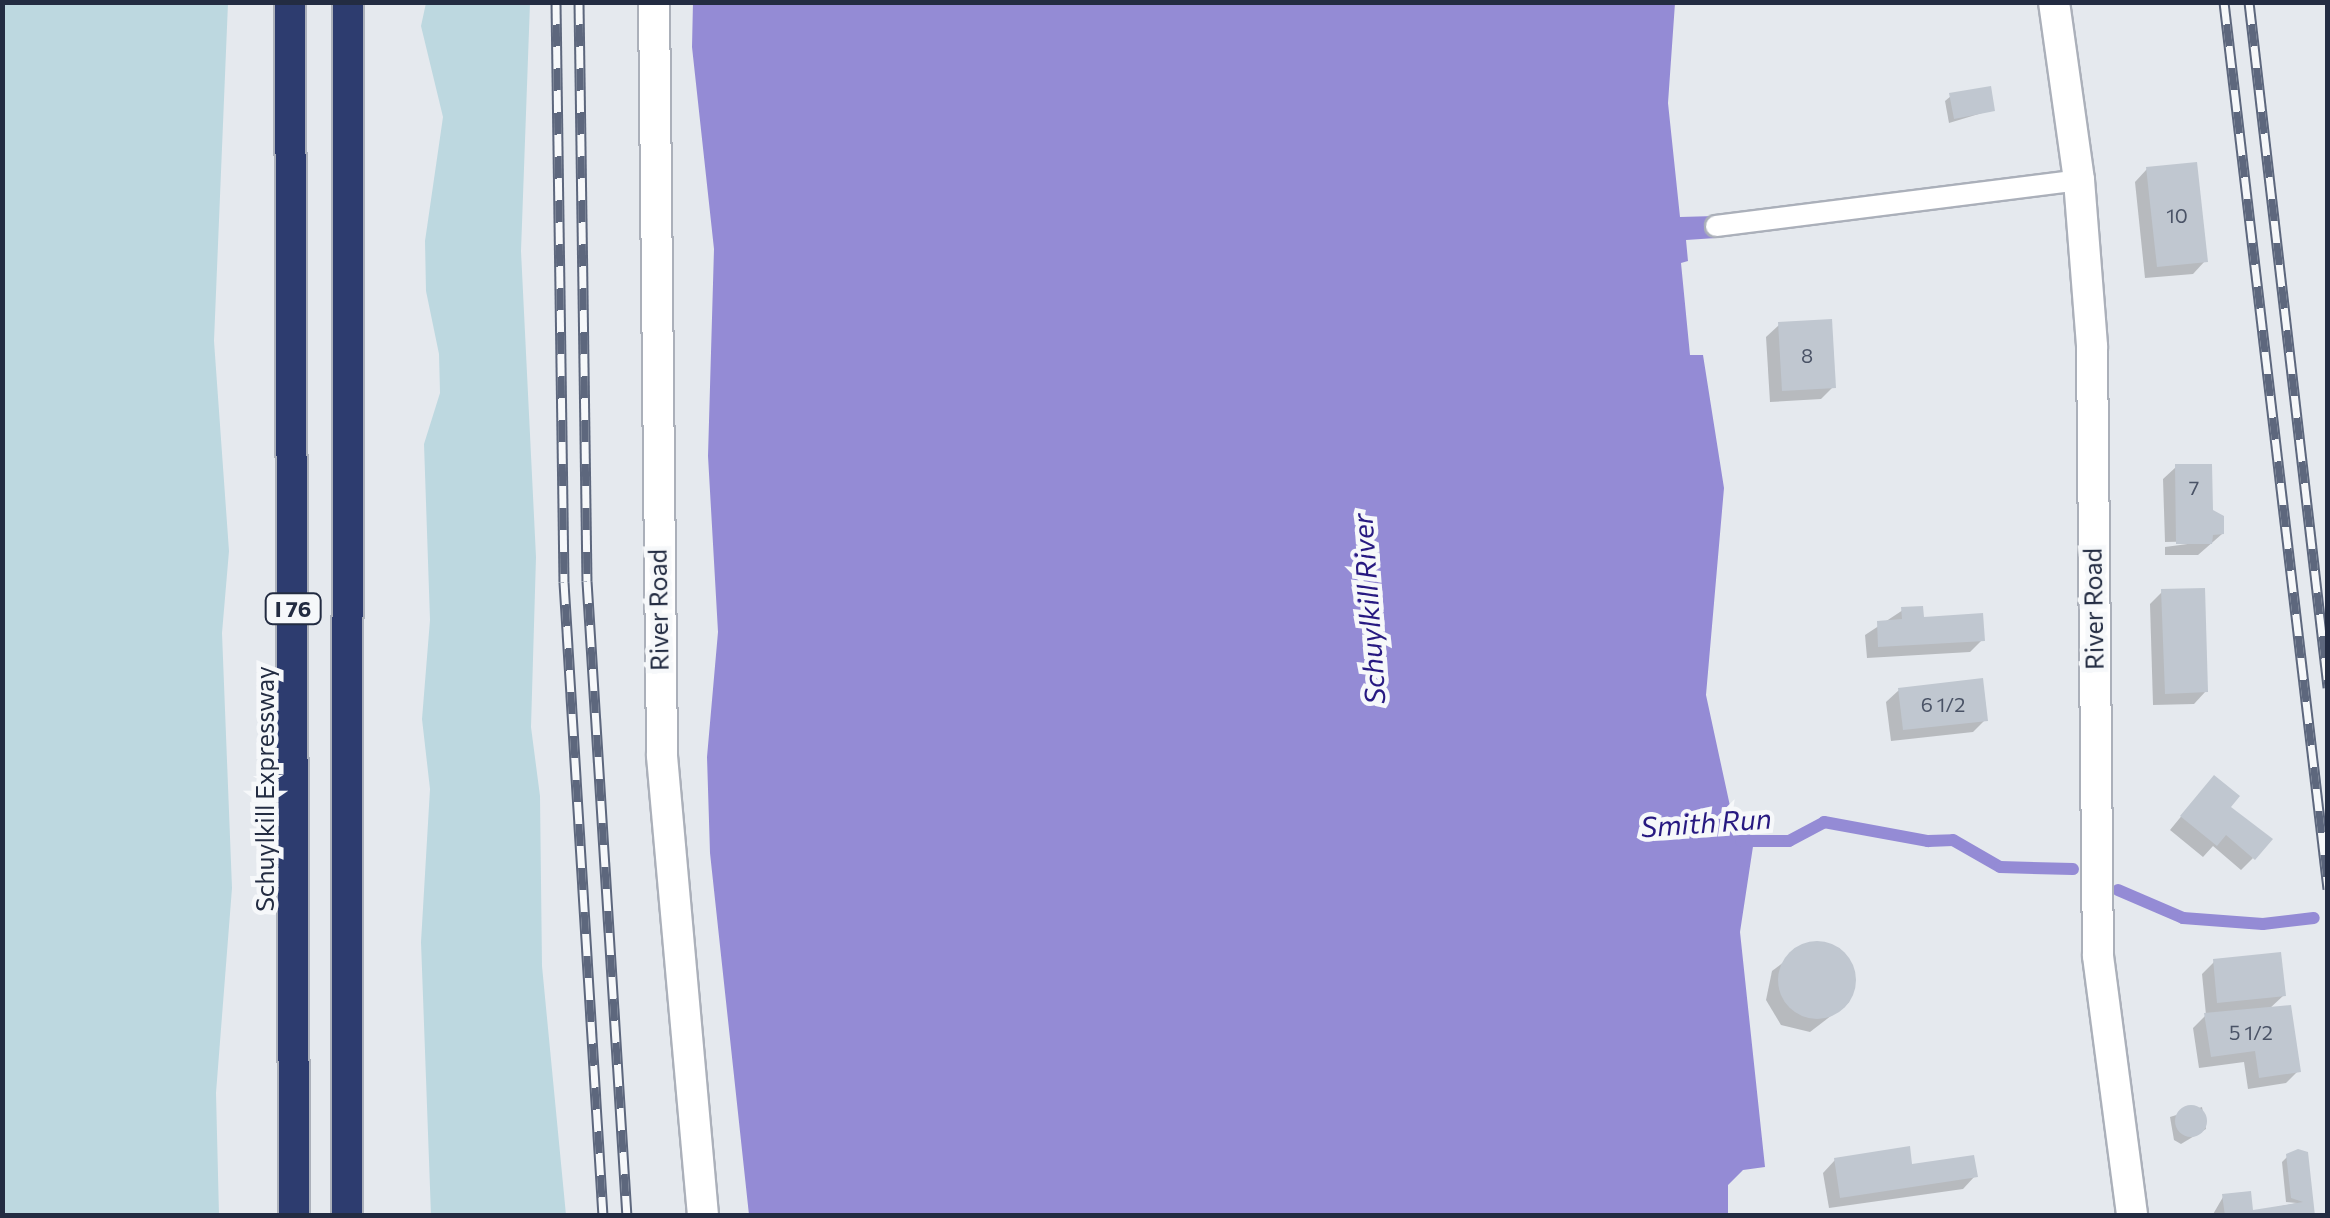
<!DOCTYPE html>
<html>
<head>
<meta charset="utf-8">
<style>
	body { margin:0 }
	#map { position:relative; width:2330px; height:1218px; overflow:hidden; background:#e5e9ee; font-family:Commissioner,sans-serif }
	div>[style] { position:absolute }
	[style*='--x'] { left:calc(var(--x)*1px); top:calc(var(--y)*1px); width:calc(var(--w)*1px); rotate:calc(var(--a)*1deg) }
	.green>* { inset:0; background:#bdd8e0 }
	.water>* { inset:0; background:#948bd5 }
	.shadow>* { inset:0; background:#0003 }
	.stream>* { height:12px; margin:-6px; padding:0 6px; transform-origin:6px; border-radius:6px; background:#948bd5 }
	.building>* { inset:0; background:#c0c7d0 }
	.round { border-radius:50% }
	.roads { filter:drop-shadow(2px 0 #abb0ba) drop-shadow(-2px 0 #abb0ba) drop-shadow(0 2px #abb0ba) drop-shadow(0 -2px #abb0ba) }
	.lane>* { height:20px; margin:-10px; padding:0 10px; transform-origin:10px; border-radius:10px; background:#fff }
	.street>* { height:30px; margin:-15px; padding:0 15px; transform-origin:15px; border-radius:15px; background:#fff }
	.secondary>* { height:30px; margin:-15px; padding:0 15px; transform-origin:15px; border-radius:15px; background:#fff }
	.highway>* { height:30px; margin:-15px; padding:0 15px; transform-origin:15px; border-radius:15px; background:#2d3c6f }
	.rail>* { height:11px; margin-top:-5.5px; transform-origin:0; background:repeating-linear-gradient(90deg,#f6f8fa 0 22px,#5d677d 0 44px); box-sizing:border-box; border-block:2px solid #5d677d }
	span { translate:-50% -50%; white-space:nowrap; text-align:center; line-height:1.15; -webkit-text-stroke:9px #f6f8fa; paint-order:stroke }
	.number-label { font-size:20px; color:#4a5366 }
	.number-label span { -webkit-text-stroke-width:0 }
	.shield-label span { padding:2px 8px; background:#f6f8fa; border:2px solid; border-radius:8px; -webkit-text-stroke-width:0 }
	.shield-label { font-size:22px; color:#232c42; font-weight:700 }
	.street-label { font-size:25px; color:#232c42 }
	.water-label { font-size:28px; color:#271981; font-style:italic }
	.frame { position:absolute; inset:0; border:5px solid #232c42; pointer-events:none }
</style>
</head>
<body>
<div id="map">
	<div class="green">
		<i style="clip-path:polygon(2px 3px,228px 3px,214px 341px,229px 551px,222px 633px,232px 888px,216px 1093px,219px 1215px,3px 1215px)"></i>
		<i style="clip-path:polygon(426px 3px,530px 3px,521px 251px,536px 557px,531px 727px,540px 796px,542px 966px,566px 1215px,431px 1215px,421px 942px,430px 789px,422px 719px,430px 620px,424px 444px,440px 393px,439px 354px,426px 291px,425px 241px,443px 117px,421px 26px)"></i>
	</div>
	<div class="water">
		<i style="clip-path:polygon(693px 2px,1675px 3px,1668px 103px,1680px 217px,1715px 216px,1716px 238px,1686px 240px,1688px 261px,1681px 263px,1690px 355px,1703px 355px,1724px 488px,1706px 695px,1730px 806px,1754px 840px,1740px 932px,1765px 1167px,1743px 1170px,1728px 1185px,1728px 1215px,749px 1215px,710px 853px,707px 757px,718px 632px,708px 456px,714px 249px,692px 47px)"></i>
	</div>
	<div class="shadow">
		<i style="clip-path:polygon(1951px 96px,1992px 110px,1949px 123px,1945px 101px)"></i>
		<i style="clip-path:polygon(2147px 169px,2205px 261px,2193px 274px,2145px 278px,2135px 182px)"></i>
		<i style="clip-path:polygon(1779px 325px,1833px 387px,1821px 399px,1770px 402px,1766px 337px)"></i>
		<i style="clip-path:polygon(2176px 467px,2222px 534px,2198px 555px,2165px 555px,2165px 547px,2210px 541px,2165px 542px,2163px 479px)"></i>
		<i style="clip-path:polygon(2162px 592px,2206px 691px,2194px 704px,2153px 705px,2150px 604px)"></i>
		<i style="clip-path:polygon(1903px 610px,1922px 620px,1982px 640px,1970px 652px,1867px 658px,1865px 635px)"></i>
		<i style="clip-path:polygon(1899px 690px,1985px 720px,1973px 732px,1891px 741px,1886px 702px)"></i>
		<i style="clip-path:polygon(2202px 791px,2227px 807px,2253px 858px,2241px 870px,2213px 846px,2203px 857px,2170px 830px)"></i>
		<i style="clip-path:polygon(1810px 942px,1839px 948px,1855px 973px,1849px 1002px,1810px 1032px,1781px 1025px,1766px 1000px,1772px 971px)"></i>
		<i style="clip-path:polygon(2214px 962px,2284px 995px,2268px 1010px,2298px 1071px,2286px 1083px,2248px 1089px,2244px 1062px,2199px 1068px,2193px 1028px,2206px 1015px,2202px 974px)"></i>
		<i style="clip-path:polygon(2202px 1107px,2206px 1129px,2181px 1144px,2174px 1140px,2170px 1117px)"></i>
		<i style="clip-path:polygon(2288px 1156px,2312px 1216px,2212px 1216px,2223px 1197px,2251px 1212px,2297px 1203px,2286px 1202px,2282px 1162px)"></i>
		<i style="clip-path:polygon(1835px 1160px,1910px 1167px,1975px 1176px,1963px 1189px,1829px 1208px,1823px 1173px)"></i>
	</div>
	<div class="stream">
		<i style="--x:1741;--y:841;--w:48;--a:0"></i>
		<i style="--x:1789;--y:841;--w:40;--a:-28"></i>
		<i style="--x:1824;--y:822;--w:106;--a:10.4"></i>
		<i style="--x:1928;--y:841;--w:25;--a:-2"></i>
		<i style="--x:1953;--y:840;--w:54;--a:29.9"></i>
		<i style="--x:2000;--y:867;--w:73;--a:1.6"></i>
		<i style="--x:2118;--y:890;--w:71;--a:23.3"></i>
		<i style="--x:2183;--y:918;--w:80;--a:4.3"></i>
		<i style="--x:2263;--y:924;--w:51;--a:-6.7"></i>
	</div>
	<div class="building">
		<i style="clip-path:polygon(1991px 86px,1995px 111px,1954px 119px,1949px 93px)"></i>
		<i style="clip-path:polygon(2197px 162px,2208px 262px,2157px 267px,2146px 167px)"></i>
		<i style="clip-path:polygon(1832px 319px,1836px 388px,1782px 391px,1778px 322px)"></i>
		<i style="clip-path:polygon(2175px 464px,2212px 464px,2213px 510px,2224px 516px,2224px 534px,2213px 535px,2212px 544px,2176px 544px)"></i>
		<i style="clip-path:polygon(2205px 588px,2208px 692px,2165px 694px,2161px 589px)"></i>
		<i style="clip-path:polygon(1923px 606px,1924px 617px,1983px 613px,1985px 641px,1878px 647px,1877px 621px,1902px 619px,1901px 607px)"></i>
		<i style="clip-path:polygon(1983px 678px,1988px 721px,1903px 730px,1898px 688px)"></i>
		<i style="clip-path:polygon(2214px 775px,2240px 796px,2231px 807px,2273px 839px,2255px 860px,2226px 835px,2217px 846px,2180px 816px)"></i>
		<i class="round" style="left:1778px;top:941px;width:78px;height:78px"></i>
		<i style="clip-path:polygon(2281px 952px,2286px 996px,2217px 1003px,2213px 959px)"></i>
		<i style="clip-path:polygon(2291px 1005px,2301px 1072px,2259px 1078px,2255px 1051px,2211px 1057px,2204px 1013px)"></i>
		<i class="round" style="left:2175px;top:1105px;width:32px;height:32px"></i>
		<i style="clip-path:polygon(1910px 1146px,1912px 1164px,1974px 1155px,1978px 1177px,1840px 1198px,1834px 1158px)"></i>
		<i style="clip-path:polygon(2298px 1149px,2308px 1152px,2315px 1216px,2225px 1216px,2222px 1194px,2251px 1191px,2253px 1210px,2303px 1202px,2291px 1198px,2286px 1154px)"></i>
	</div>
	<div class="roads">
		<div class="lane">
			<i style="--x:1716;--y:226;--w:366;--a:-7.2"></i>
		</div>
		<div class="street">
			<i style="--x:2054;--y:2;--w:180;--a:82"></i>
			<i style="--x:2079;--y:180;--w:168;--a:85.5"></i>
			<i style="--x:2092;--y:347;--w:609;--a:89.44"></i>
			<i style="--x:2098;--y:956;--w:262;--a:82.5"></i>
		</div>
		<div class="secondary">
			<i style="--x:654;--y:2;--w:754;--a:89.39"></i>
			<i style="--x:662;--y:756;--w:462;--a:84.9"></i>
		</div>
		<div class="highway">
			<i style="--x:290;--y:2;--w:1214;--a:89.81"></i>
			<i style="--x:347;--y:1216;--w:1214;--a:-89.95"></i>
		</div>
	</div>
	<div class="rail">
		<i style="--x:556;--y:2;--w:580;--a:89.21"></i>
		<i style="--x:564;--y:582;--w:635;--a:86.48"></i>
		<i style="--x:579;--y:2;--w:579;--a:89.21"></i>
		<i style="--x:587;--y:581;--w:636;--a:86.4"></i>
		<i style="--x:2224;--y:2;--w:893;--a:83.31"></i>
		<i style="--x:2249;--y:2;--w:690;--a:83.42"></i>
	</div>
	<div class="number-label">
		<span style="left:2177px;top:215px">10</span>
		<span style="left:1807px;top:355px">8</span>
		<span style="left:2194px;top:487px">7</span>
		<span style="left:1943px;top:704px">6 1/2</span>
		<span style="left:2251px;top:1032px">5 1/2</span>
	</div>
	<div class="shield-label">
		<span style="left:293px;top:609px">I 76</span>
	</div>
	<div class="street-label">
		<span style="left:2093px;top:609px;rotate:-91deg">River Road</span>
		<span style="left:658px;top:610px;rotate:-91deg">River Road</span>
		<span style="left:264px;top:789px;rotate:-90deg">Schuylkill Expressway</span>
	</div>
	<div class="water-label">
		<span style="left:1368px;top:609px;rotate:-94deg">Schuylkill River</span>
		<span style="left:1706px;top:822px;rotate:-4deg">Smith Run</span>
	</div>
	<div class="frame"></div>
</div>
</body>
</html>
